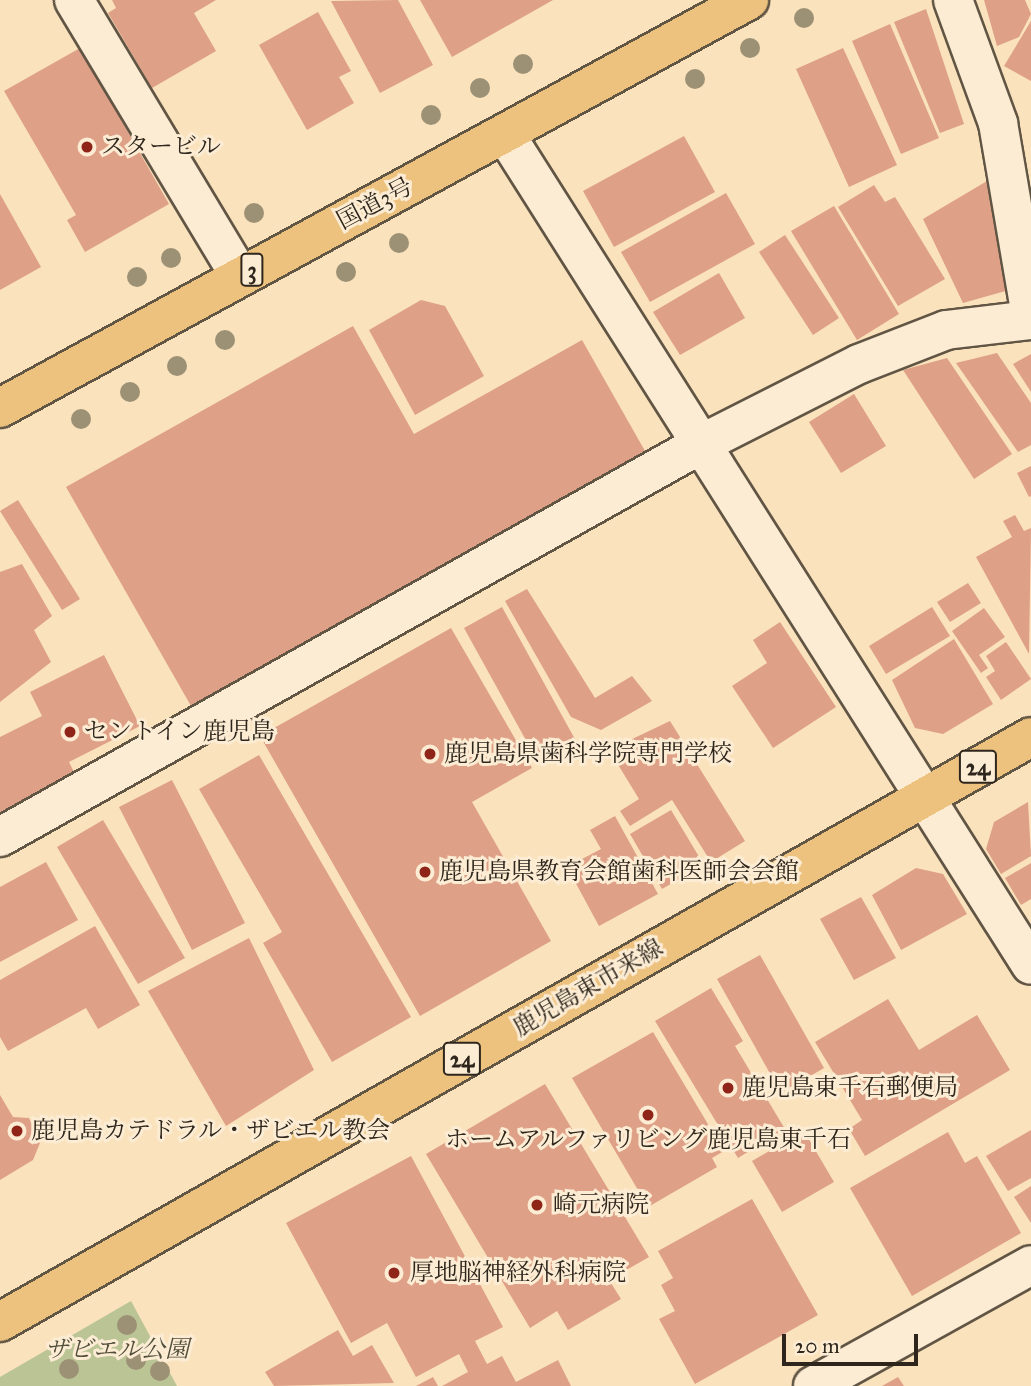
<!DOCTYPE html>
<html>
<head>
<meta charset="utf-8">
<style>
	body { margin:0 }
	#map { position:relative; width:1031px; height:1386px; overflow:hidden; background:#fae2bd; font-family:"IM FELL Great Primer","Noto Serif JP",serif }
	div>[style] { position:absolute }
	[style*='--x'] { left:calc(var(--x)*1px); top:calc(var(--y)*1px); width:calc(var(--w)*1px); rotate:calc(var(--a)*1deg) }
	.green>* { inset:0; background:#bac494 }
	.building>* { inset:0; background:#dea086 }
	.roads { filter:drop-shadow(2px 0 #615544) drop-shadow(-2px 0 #615544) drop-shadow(0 2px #615544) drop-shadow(0 -2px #615544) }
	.street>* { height:38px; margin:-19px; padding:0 19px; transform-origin:19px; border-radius:19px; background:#fcecd4 }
	.primary>* { height:38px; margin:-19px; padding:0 19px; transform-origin:19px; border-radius:19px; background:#edc17e }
	.highway>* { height:38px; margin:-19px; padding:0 19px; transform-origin:19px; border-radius:19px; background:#edc17e }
	.trees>* { width:20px; height:20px; margin:-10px; border-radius:50%; background:#9d9175 }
	.dots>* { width:19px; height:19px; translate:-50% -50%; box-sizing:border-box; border:4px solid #fcecd4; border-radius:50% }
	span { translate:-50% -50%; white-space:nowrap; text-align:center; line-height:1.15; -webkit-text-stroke:6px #fcecd4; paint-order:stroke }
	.shield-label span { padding:2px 5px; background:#fcecd4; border:2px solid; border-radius:5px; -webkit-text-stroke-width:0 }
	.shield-label { font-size:23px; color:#2e261c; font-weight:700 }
	.poi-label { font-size:24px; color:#2e261c }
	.left { translate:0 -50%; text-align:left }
	.street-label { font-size:24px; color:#2e261c }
	.park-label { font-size:24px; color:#514e3a; font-style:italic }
	.scale { position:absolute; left:782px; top:1334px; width:136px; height:32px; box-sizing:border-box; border:4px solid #2e261c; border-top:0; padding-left:9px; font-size:21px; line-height:24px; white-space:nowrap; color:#2e261c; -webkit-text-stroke:5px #fcecd4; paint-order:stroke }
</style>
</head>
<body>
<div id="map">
	<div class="green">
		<i style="clip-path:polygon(131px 1301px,177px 1386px,0 1386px,0 1377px)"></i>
	</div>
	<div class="building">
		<i style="clip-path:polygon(112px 0,216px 0,194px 13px,216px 51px,152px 88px,108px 13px,116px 8px)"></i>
		<i style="clip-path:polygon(398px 0,433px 65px,380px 93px,331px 1px)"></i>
		<i style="clip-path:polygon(420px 0,553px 0,452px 57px)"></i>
		<i style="clip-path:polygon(984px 0,1025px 0,1031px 14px,1019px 37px,997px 46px)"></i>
		<i style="clip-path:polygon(926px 9px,964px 124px,940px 133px,894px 22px)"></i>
		<i style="clip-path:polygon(318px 12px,351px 71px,339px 77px,354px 103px,307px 130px,259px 45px)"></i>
		<i style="clip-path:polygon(1031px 21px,1031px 81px,1004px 66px)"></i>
		<i style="clip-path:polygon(890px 24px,939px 138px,901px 154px,852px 41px)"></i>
		<i style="clip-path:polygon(80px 48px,169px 204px,85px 252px,67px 220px,76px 215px,4px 91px)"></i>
		<i style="clip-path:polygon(843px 48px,897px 165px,849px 187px,796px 69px)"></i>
		<i style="clip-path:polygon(684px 136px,715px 192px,614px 247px,583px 191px)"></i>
		<i style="clip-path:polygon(987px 181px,1009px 290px,963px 303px,923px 219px)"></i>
		<i style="clip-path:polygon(874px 185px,885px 202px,895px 197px,945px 279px,898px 306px,838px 207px)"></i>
		<i style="clip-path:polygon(726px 193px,755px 244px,650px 302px,621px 252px)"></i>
		<i style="clip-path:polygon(0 194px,41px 267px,0 290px)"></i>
		<i style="clip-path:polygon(834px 206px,899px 314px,857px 340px,791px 231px)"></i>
		<i style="clip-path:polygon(785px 235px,839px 318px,813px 335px,759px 252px)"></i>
		<i style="clip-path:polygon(719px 273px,745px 318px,680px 355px,653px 312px)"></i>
		<i style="clip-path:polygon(421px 300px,445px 306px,484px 376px,415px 415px,369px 330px)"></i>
		<i style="clip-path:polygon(353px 326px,414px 434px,582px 340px,645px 451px,191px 706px,66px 487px)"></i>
		<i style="clip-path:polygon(997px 353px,1031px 403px,1031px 445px,1018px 452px,956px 363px)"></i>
		<i style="clip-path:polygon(1031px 354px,1031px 392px,1013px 364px)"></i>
		<i style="clip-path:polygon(947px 358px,1012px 454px,974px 479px,903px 370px)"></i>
		<i style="clip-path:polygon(854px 394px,886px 446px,841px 473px,809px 422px)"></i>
		<i style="clip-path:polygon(1031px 466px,1031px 496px,1029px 497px,1017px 473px)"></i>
		<i style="clip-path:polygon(18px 500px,80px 599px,62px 610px,0 511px)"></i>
		<i style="clip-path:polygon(1015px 515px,1024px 531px,1031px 528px,1029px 654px,976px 557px,1012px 537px,1003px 521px)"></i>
		<i style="clip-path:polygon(22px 564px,52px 616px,34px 630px,51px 662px,0 702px,0 572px)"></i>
		<i style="clip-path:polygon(968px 583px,981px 603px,950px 622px,937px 602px)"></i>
		<i style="clip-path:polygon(527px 589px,595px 698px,632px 676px,652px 701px,601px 730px,571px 717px,505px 601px)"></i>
		<i style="clip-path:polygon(502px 607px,576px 741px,538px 762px,464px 628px)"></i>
		<i style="clip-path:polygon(932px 607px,950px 636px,886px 674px,869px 646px)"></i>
		<i style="clip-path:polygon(984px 608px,1005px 637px,979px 655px,988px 668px,981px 673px,952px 631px)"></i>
		<i style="clip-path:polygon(780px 622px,836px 707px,773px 748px,732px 686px,767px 663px,753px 640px)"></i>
		<i style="clip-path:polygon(451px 628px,532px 768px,472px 802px,551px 941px,420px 1016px,260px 736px)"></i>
		<i style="clip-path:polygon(954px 639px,993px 704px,943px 734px,915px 728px,892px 680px)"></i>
		<i style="clip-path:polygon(1006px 642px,1031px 679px,1001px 700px,986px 677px,995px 671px,986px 656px)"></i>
		<i style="clip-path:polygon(104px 655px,140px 726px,69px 762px,75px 774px,0 812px,0 737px,42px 716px,30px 692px)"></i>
		<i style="clip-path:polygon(670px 721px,745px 841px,711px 862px,672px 800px,630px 826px,620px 811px,639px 799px,614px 758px,632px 747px,628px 741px)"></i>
		<i style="clip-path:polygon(259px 755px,411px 1017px,332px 1062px,263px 943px,282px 932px,199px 789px)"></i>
		<i style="clip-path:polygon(172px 780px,245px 923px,192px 950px,119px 807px)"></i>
		<i style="clip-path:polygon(1028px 802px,1031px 856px,1001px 874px,986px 849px,994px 822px)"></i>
		<i style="clip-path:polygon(671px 810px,704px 865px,662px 889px,630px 834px)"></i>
		<i style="clip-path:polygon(615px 816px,658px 894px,599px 926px,567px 867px,601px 849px,590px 830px)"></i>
		<i style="clip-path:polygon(103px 820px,185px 958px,138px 984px,57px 847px)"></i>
		<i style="clip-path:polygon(46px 862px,78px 920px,0 962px,0 887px)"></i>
		<i style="clip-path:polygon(1031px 863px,1031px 899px,1021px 905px,1005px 878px)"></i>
		<i style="clip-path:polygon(916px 868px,943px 874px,967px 914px,901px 950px,872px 895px)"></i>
		<i style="clip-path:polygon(861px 897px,896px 958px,854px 980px,820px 919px)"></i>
		<i style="clip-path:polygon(95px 926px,140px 1005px,98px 1029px,86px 1008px,8px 1051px,0 1037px,0 980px)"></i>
		<i style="clip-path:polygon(249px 938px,314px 1070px,226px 1126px,148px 991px)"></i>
		<i style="clip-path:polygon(760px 955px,824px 1068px,781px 1093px,717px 979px)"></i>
		<i style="clip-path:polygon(711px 988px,743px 1041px,735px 1046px,785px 1129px,738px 1158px,655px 1021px)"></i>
		<i style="clip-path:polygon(888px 999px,919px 1050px,977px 1015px,1010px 1070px,865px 1156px,849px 1129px,862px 1120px,815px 1042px)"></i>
		<i style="clip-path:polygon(653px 1032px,724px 1151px,712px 1158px,717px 1167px,648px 1207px,572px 1078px)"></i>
		<i style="clip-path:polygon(545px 1084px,649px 1257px,609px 1280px,621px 1299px,568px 1330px,557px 1311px,530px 1328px,426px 1154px)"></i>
		<i style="clip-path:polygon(0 1095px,13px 1117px,29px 1118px,40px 1143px,33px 1160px,0 1180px)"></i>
		<i style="clip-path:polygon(1031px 1130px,1031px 1178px,1008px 1191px,986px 1156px)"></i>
		<i style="clip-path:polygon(804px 1131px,834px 1182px,782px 1212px,752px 1161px)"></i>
		<i style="clip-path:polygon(948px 1132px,965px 1163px,977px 1156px,1021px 1233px,912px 1296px,850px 1188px)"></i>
		<i style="clip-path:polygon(411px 1156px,503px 1327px,475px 1341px,487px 1364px,502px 1356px,516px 1382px,558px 1360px,571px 1386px,442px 1386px,468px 1372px,459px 1354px,416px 1377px,387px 1323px,351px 1343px,286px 1223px)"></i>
		<i style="clip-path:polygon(1031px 1186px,1031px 1223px,1014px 1197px)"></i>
		<i style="clip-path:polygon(752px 1199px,818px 1315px,695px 1384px,659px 1319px,675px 1311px,661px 1285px,673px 1278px,658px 1251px)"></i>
		<i style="clip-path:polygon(338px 1330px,353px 1356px,372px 1345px,394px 1383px,274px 1386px,265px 1372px)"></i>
		<i style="clip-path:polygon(433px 1377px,438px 1386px,416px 1386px)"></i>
		<i style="clip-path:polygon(898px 1377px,904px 1386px,882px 1386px)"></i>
	</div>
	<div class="roads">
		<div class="street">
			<i style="--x:74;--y:0;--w:322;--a:59"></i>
			<i style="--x:953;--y:0;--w:131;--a:69.9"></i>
			<i style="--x:998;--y:123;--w:197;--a:80.3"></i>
			<i style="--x:505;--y:134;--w:983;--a:57.67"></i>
			<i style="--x:0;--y:837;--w:806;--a:-29.27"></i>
			<i style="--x:703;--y:443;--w:175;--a:-26.9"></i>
			<i style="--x:859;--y:364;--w:93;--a:-21.3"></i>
			<i style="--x:946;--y:330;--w:86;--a:-6.7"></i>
			<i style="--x:813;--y:1386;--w:249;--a:-29"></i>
		</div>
		<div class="primary">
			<i style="--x:0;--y:1322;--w:1185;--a:-29.57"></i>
		</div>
		<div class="highway">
			<i style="--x:0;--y:408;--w:853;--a:-28.58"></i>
		</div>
	</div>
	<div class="trees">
		<i style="left:804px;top:18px"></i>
		<i style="left:750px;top:48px"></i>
		<i style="left:523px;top:64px"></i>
		<i style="left:695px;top:79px"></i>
		<i style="left:480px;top:88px"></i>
		<i style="left:431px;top:115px"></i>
		<i style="left:254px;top:213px"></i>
		<i style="left:399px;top:243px"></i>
		<i style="left:171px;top:258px"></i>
		<i style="left:346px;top:272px"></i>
		<i style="left:137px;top:277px"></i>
		<i style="left:225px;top:340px"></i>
		<i style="left:177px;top:366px"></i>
		<i style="left:130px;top:392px"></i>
		<i style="left:81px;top:419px"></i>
		<i style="left:127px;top:1325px"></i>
		<i style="left:136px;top:1360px"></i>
		<i style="left:69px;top:1369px"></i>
		<i style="left:160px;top:1371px"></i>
	</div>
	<div class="dots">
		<i style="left:87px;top:147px;background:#8f2418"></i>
		<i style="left:70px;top:732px;background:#8f2418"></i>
		<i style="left:430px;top:754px;background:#8f2418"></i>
		<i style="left:425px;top:872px;background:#8f2418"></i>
		<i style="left:728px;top:1088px;background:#8f2418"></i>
		<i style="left:648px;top:1115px;background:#8f2418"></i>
		<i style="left:17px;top:1131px;background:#8f2418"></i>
		<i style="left:537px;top:1205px;background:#8f2418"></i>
		<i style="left:394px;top:1273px;background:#8f2418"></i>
	</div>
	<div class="shield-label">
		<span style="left:252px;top:270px">3</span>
		<span style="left:978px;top:767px">24</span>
		<span style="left:462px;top:1059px">24</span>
	</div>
	<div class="poi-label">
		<span class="left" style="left:101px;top:147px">スタービル</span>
		<span class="left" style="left:84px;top:732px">セントイン鹿児島</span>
		<span class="left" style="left:444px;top:754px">鹿児島県歯科学院専門学校</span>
		<span class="left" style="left:439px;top:872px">鹿児島県教育会館歯科医師会会館</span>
		<span class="left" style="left:742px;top:1088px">鹿児島東千石郵便局</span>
		<span class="left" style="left:31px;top:1131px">鹿児島カテドラル・ザビエル教会</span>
		<span style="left:648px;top:1140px">ホームアルファリビング鹿児島東千石</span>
		<span class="left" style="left:553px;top:1205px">崎元病院</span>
		<span class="left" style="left:410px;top:1273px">厚地脳神経外科病院</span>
	</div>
	<div class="street-label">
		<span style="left:375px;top:204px;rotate:-28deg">国道3号</span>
		<span style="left:588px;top:988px;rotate:-30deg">鹿児島東市来線</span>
	</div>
	<div class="park-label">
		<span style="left:117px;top:1350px">ザビエル公園</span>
	</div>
	<div class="scale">20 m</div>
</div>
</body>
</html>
